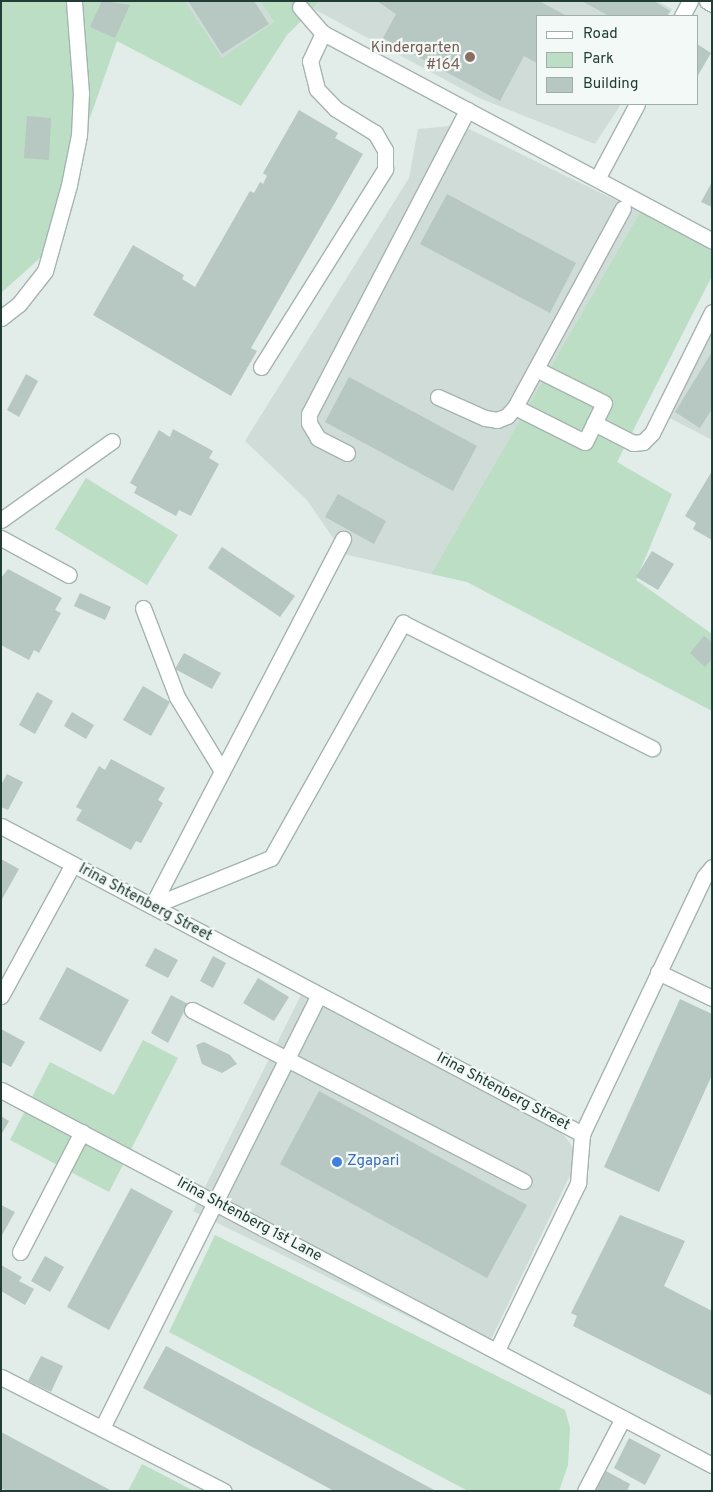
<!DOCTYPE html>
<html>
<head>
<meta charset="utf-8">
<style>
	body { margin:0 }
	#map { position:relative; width:713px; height:1492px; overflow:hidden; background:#e2ece8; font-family:Overpass,sans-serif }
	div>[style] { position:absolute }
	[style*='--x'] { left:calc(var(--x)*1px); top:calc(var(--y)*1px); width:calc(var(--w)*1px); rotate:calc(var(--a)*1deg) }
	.built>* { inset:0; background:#d0dcd7 }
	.green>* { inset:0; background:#bbdec4 }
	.building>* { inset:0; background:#b7c7c1 }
	.roads { filter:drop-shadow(1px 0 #a5b4af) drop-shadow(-1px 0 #a5b4af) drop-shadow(0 1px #a5b4af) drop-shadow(0 -1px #a5b4af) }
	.minor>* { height:15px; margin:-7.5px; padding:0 7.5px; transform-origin:7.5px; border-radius:7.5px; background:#fff }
	.dots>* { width:14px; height:14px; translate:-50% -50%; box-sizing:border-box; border:2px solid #f3f9f6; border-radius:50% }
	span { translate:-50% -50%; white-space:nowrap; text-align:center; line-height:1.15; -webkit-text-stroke:4.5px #f3f9f6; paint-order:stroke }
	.education-label { font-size:15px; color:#785e54 }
	.right { translate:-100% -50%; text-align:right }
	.street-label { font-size:15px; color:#223d36 }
	.shop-label { font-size:15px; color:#366cbe }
	.left { translate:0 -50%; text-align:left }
	.frame { position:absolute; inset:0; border:2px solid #223d36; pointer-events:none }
	.legend { position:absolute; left:536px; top:15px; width:162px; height:90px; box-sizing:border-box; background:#f3f9f6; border:1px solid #9faea9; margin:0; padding:6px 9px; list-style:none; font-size:15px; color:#223d36 }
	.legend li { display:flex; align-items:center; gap:10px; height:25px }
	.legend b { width:25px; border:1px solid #9faea9 }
</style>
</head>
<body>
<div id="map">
	<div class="built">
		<i style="clip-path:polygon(185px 1px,260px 1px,274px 22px,222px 59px)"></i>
		<i style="clip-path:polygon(321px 1px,657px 1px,672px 9px,668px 16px,537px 16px,537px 104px,621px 104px,595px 144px,479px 98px,314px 9px)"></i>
		<i style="clip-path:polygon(461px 125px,640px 212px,431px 574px,344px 554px,307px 500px,245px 441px,409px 178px,418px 129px)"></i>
		<i style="clip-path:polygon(712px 329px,712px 440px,666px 416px)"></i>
		<i style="clip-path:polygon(301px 995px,562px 1133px,574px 1148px,573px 1169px,484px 1354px,193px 1211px)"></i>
	</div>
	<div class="green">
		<i style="clip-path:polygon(1px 1px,185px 1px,222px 58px,274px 22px,260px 1px,321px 1px,287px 35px,241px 106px,117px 41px,41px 257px,1px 293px)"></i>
		<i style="clip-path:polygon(640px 212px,712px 250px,712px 276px,617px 462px,672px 494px,636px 580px,712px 634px,712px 711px,467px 582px,431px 574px)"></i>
		<i style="clip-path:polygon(86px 478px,178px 535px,147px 585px,55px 529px)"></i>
		<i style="clip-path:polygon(143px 1040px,178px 1058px,109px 1192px,10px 1140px,50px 1062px,114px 1095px)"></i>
		<i style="clip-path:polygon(215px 1235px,565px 1410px,570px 1428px,568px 1465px,559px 1491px,468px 1491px,169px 1332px)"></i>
		<i style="clip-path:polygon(142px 1464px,194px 1491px,128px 1491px)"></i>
	</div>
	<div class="building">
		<i style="clip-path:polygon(102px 1px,130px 5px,115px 38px,90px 27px)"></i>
		<i style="clip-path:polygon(188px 1px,254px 1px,269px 24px,222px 54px)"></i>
		<i style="clip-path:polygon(377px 1px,539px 1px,567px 16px,537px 16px,537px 63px,524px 56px,500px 101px,383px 38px,396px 14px)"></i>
		<i style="clip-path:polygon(582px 1px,654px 1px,670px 11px,667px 16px,609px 16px)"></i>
		<i style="clip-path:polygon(697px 44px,711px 53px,697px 77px)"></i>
		<i style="clip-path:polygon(299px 110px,338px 133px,335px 138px,363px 154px,251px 348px,257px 351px,231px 396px,93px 315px,133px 245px,184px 275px,182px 279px,195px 287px,250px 191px,254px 193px,260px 182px,263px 184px,267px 176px,263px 173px)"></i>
		<i style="clip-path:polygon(27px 116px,51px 118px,49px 160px,24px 158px)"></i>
		<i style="clip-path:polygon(712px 182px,712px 207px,701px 202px)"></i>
		<i style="clip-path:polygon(447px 194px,576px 263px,550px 313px,420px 244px)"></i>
		<i style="clip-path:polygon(712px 352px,712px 409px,700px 428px,675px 412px)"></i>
		<i style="clip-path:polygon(26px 374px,38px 381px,19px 417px,7px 410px)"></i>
		<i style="clip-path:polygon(349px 377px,477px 446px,453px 491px,325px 422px)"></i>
		<i style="clip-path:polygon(173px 429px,213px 451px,209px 458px,219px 464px,191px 516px,179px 510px,176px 516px,134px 493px,137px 487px,130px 483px,159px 430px,170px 437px)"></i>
		<i style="clip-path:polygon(712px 471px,712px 540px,693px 529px,696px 523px,685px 516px)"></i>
		<i style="clip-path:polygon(338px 494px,386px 521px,374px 544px,325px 517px)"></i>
		<i style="clip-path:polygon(222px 547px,295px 596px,280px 617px,208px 568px)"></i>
		<i style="clip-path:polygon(652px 551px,674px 564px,658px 590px,636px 577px)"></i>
		<i style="clip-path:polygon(8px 569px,62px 598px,55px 610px,61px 613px,39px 653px,34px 650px,29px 660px,1px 645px,1px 578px)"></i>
		<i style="clip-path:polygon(80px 593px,111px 607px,105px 620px,74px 606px)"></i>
		<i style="clip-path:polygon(704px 636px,712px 642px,712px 659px,705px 667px,690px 653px)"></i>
		<i style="clip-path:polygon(184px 653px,221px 673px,212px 689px,175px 669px)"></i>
		<i style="clip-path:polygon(143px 686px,170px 702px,151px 736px,123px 720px)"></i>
		<i style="clip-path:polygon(37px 692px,53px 701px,35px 734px,19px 725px)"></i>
		<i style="clip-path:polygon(72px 712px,94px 725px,86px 739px,64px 726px)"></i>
		<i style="clip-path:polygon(111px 759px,165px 788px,158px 800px,163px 803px,141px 843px,136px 841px,131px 850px,76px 820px,82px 810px,76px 807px,99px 766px,105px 770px)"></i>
		<i style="clip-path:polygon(7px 774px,23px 782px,8px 810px,1px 807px,1px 785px)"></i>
		<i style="clip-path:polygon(1px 859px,19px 869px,1px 901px)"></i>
		<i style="clip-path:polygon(155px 948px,178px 960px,168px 978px,145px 966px)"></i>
		<i style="clip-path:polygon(213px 956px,226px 963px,213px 988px,200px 981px)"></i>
		<i style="clip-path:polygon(67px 967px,129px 1000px,101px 1052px,39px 1019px)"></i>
		<i style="clip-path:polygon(258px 978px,289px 997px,274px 1021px,243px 1003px)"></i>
		<i style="clip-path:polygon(171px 995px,188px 1004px,168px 1043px,151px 1033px)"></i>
		<i style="clip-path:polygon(680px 999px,712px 1014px,712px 1075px,659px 1192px,604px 1167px)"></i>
		<i style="clip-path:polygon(1px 1029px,25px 1042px,11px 1067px,1px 1062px)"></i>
		<i style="clip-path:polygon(204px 1042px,230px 1055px,237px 1064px,222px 1073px,202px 1064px,196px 1045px)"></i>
		<i style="clip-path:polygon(319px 1091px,527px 1205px,487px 1278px,280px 1164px)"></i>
		<i style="clip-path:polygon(1px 1116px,9px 1121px,1px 1135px)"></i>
		<i style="clip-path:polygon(131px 1188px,173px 1211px,109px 1330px,67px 1307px)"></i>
		<i style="clip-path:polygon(1px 1205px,15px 1212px,1px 1237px)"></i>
		<i style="clip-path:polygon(620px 1215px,685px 1241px,664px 1286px,712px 1311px,712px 1396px,573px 1326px,577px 1316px,571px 1313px)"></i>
		<i style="clip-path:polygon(45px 1256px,64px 1267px,50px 1292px,31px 1281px)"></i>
		<i style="clip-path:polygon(1px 1265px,22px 1277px,19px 1281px,34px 1289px,25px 1305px,1px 1291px)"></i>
		<i style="clip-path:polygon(166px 1346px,436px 1491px,334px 1491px,143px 1388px)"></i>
		<i style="clip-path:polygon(41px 1356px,63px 1366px,51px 1392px,28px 1381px)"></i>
		<i style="clip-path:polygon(1px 1432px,112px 1491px,7px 1491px,1px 1488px)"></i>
		<i style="clip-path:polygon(629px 1438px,661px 1455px,645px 1485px,614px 1468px)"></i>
		<i style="clip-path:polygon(606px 1471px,630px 1484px,627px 1491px,595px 1491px)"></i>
	</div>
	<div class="roads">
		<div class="minor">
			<i style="--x:707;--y:1;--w:6;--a:31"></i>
			<i style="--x:300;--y:7;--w:35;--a:49"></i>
			<i style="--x:323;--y:33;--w:441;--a:28.1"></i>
			<i style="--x:682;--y:16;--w:17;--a:-62"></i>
			<i style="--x:597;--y:179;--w:85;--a:-61.9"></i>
			<i style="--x:1;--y:318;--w:23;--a:-38"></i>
			<i style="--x:19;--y:304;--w:42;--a:-51.8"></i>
			<i style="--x:45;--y:271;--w:89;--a:-74.4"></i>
			<i style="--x:69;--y:185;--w:51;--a:-78.7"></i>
			<i style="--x:79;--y:135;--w:42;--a:-87.3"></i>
			<i style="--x:81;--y:93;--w:92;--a:-94.4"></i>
			<i style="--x:261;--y:367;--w:234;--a:-57.9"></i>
			<i style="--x:385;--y:169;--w:19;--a:-90"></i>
			<i style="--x:385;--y:150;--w:20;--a:-120"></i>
			<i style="--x:375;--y:133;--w:46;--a:-148.4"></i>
			<i style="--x:336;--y:109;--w:28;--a:-134"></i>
			<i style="--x:317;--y:89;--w:29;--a:-104"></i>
			<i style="--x:310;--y:61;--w:31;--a:-65"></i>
			<i style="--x:438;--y:397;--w:51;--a:24.1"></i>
			<i style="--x:485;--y:418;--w:12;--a:9"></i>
			<i style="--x:497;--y:420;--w:11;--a:-22"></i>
			<i style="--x:507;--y:416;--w:12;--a:-48"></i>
			<i style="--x:515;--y:407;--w:226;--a:-61.5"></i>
			<i style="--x:515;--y:407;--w:78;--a:26.6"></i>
			<i style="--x:585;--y:442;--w:43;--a:-64"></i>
			<i style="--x:604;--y:403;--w:76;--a:-153.4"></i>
			<i style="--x:594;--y:423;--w:44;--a:27.1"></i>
			<i style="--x:633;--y:443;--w:10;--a:-6"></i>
			<i style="--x:643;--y:442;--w:13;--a:-45"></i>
			<i style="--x:652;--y:433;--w:135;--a:-63.6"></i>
			<i style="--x:347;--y:453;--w:33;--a:-153"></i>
			<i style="--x:318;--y:438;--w:17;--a:-121"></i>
			<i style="--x:309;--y:423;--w:9;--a:-90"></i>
			<i style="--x:309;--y:414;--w:343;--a:-62.5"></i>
			<i style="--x:1;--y:520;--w:136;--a:-35.4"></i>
			<i style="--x:1;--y:538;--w:77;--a:28.6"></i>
			<i style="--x:143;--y:608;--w:95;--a:69.1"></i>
			<i style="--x:177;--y:697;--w:87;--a:58.7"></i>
			<i style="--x:1;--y:826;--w:658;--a:27.93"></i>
			<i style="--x:152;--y:906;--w:128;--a:-22"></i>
			<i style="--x:271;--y:858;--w:270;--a:-60.7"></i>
			<i style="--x:403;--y:623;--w:279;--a:26.7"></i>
			<i style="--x:152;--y:906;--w:414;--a:-62.5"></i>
			<i style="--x:658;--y:972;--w:60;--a:25.7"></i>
			<i style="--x:1;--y:996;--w:150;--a:-61.4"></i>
			<i style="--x:192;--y:1010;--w:373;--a:27.3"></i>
			<i style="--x:1;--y:1090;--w:804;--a:27.81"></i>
			<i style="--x:20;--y:1252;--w:135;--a:-62.7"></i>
			<i style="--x:497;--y:1350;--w:186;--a:-64.1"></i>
			<i style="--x:578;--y:1183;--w:49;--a:-85.3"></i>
			<i style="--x:582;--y:1134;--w:284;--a:-64.6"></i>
			<i style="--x:704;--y:877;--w:13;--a:-51"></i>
			<i style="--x:1;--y:1377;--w:250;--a:27.1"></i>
			<i style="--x:102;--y:1428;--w:484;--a:-63.4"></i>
			<i style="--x:585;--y:1491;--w:82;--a:-62.5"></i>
		</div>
	</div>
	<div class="dots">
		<i style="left:470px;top:57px;background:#8d6e63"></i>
		<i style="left:337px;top:1162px;background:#3f7fe0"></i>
	</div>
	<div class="education-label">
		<span class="right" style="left:460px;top:57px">Kindergarten<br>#164</span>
	</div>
	<div class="street-label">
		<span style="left:145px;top:903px;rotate:28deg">Irina Shtenberg Street</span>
		<span style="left:503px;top:1092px;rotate:28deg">Irina Shtenberg Street</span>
		<span style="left:249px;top:1220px;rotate:28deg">Irina Shtenberg 1st Lane</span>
	</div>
	<div class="shop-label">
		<span class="left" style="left:347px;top:1162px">Zgapari</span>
	</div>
	<div class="frame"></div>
	<ul class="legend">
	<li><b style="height:6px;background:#fff"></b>Road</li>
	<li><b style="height:14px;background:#bbdec4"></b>Park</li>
	<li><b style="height:14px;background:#b7c7c1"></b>Building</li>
	</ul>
</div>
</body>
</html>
